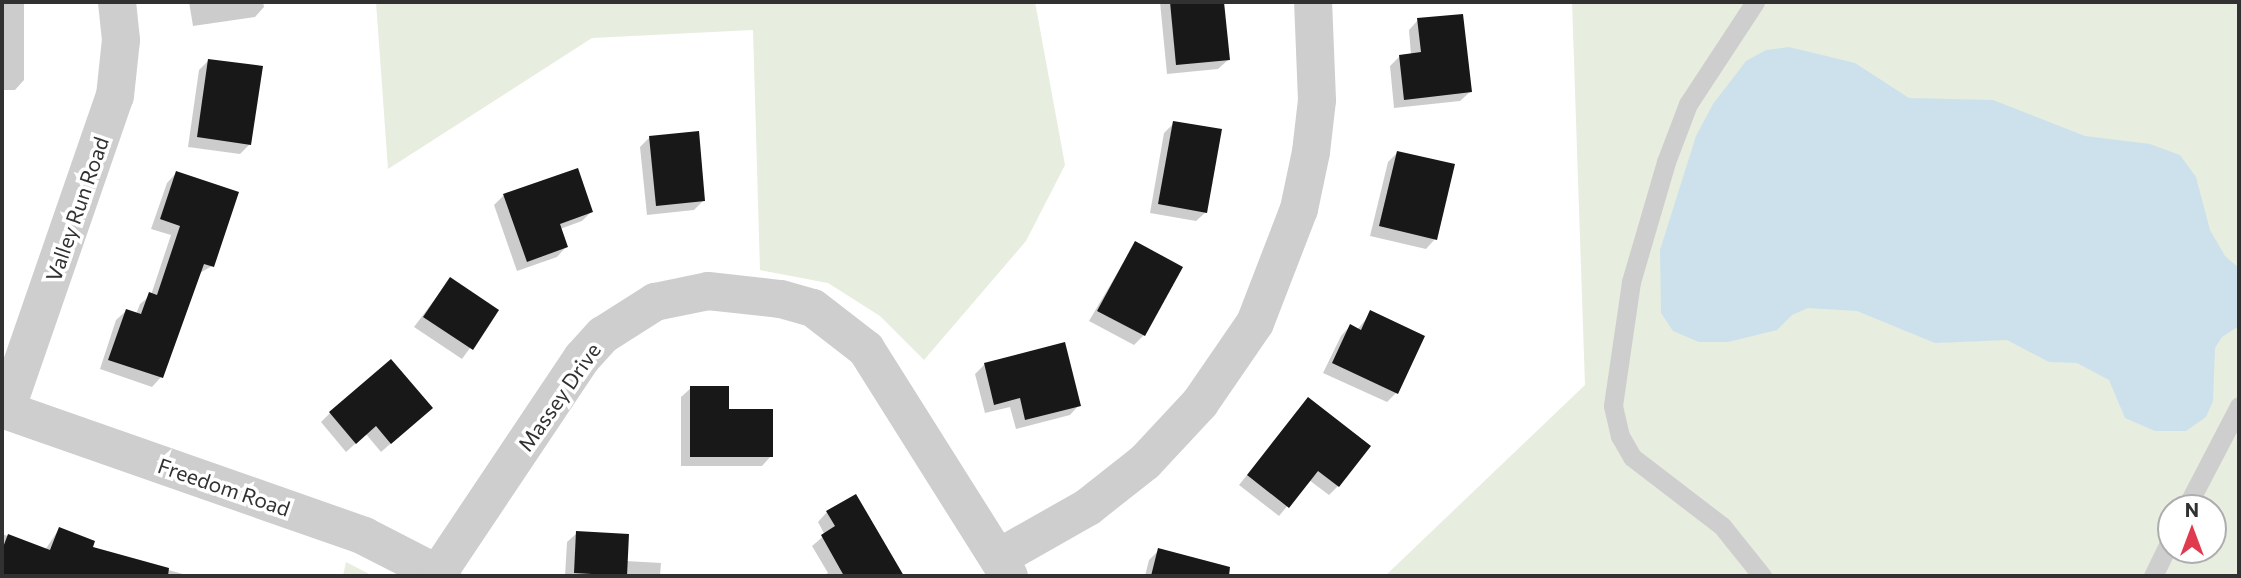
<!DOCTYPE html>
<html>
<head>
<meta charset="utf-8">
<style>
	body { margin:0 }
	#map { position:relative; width:2241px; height:578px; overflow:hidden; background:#fff; font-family:Commissioner,sans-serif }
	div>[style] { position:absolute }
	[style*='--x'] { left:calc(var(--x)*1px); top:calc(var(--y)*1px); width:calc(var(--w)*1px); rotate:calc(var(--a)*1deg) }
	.green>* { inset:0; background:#e7eddf }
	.water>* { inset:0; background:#cde1ec }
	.shadow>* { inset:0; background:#0003 }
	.building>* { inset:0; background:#181818 }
	.lane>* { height:19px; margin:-9.5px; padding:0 9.5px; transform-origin:9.5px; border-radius:9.5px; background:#cecece }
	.street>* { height:38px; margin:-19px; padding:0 19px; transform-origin:19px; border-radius:19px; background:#cecece }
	span { translate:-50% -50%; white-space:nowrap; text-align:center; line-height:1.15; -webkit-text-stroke:7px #fff; paint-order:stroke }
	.street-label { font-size:21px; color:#313131 }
	.frame { position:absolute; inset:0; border:4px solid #313131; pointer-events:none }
	.north { position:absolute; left:2157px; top:494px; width:70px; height:70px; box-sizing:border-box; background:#fff; border:2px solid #adadad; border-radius:50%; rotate:0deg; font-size:19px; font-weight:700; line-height:28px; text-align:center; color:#313131 }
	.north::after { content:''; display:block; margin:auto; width:24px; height:32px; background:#e03a4f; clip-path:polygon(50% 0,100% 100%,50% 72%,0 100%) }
</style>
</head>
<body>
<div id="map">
	<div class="green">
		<i style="clip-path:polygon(376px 2px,1035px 2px,1065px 165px,1026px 241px,924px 360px,880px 316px,828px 283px,760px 270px,753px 30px,592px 38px,388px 169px)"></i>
		<i style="clip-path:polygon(evenodd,1572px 2px,2239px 2px,2239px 576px,1385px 576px,1585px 385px,1572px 2px,2171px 508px,2213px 508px,2213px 550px,2171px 550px,2171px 508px)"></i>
		<i style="clip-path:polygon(346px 562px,373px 576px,343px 576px)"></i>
	</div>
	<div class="water">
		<i style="clip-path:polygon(1789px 47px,1855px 63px,1909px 98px,1993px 100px,2085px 136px,2150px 144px,2180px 155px,2196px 177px,2210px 230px,2225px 256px,2239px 268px,2239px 326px,2222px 337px,2215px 348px,2213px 401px,2206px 417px,2186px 431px,2155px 431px,2125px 418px,2109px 380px,2077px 363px,2049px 362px,2007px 340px,1935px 343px,1857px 311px,1808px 308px,1792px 315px,1777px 330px,1728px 342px,1699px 342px,1673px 331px,1661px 313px,1660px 250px,1696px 136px,1713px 104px,1746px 61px,1766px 50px)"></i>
	</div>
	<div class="shadow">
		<i style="clip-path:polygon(2px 2px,24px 2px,24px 80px,15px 90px,2px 90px)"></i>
		<i style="clip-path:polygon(189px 2px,263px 2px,264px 7px,255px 17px,193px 26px)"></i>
		<i style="clip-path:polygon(1160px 2px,1223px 2px,1228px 60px,1218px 69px,1167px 74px)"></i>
		<i style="clip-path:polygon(1418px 20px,1470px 92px,1460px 101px,1394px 108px,1390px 66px,1400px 56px,1411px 55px,1409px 30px)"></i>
		<i style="clip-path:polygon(209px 60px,250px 144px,240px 154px,188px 147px,199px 70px)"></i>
		<i style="clip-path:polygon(1174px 123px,1206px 212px,1196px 221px,1150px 213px,1164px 133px)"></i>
		<i style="clip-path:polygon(650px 137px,703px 201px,694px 210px,647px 215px,640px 147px)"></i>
		<i style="clip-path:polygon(1397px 153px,1435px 239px,1426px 249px,1370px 236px,1388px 162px)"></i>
		<i style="clip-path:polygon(577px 170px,591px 212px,582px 221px,560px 229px,566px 247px,557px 257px,517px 271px,494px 205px,503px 196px)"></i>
		<i style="clip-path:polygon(176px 173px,212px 266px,198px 274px,161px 377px,152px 387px,100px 369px,116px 320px,126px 311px,136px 314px,140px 304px,151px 295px,171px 235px,151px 229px,167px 183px)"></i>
		<i style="clip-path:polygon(1135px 243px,1144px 335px,1134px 345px,1089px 321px)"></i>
		<i style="clip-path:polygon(450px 279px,497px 311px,462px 359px,414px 327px)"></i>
		<i style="clip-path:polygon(1371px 313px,1396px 393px,1387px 402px,1323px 373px,1341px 336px,1350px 326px,1357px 330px)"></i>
		<i style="clip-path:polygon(985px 364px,1079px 405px,1070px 415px,1016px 429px,1010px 407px,985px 413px,975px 374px)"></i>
		<i style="clip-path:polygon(691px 388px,727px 411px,771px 456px,762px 466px,681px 466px,681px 397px)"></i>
		<i style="clip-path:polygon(1308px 399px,1338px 486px,1329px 495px,1309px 480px,1279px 516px,1239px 485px)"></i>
		<i style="clip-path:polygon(330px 413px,421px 417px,381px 452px,366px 434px,346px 452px,321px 422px)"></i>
		<i style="clip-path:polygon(827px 512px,901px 575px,823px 576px,828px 573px,812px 546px,825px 535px,818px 522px)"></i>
		<i style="clip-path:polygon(59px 529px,90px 548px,190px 576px,2px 576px,2px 534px,45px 550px)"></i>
		<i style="clip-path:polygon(577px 533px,626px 561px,661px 563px,660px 576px,565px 576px,567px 542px)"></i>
		<i style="clip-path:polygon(1159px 550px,1204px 562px,1200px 576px,1145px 576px,1149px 560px)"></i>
	</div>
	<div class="building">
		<i style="clip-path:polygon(1170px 2px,1224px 2px,1230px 60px,1176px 65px)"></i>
		<i style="clip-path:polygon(1463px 14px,1472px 92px,1404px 100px,1399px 55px,1421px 52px,1417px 18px)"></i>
		<i style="clip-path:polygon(208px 59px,263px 66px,251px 145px,197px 137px)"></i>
		<i style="clip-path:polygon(1173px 121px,1222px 129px,1207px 213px,1158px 204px)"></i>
		<i style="clip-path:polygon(699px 131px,705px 201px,656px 206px,649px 136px)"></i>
		<i style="clip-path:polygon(1397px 151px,1455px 164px,1437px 240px,1379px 226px)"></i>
		<i style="clip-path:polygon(578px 168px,593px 212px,560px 224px,568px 247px,527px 262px,503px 194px)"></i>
		<i style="clip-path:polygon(176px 171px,239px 192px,214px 267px,204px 264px,163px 378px,108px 360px,126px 309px,141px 314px,149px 292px,157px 295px,180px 226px,160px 219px)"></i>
		<i style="clip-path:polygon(1135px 241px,1183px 267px,1145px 336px,1097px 311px)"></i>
		<i style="clip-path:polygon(450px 277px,499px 310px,473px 350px,423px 317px)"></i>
		<i style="clip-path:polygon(1370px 310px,1425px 336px,1398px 394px,1332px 363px,1350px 324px,1361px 330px)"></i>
		<i style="clip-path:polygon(1065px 342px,1081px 406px,1025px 420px,1020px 398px,994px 405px,984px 363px)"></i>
		<i style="clip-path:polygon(391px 359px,433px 408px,391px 444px,376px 426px,356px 444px,329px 412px)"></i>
		<i style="clip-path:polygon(690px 386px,729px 386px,729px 409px,773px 409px,773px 457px,690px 457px)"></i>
		<i style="clip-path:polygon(1308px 397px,1371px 446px,1339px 487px,1318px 471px,1289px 508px,1247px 475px)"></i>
		<i style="clip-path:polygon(856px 494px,904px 576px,844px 576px,821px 535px,835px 526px,826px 511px)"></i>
		<i style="clip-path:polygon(59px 527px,95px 541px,93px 547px,169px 568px,168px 576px,2px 576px,2px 550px,8px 534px,50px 550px)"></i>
		<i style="clip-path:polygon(576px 531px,629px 534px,627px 576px,574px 573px)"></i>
		<i style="clip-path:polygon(1158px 548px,1230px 567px,1229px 576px,1151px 576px)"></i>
	</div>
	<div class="lane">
		<i style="--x:1755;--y:2;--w:122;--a:123.3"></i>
		<i style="--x:1688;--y:104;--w:62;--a:110.8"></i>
		<i style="--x:1666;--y:162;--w:125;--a:106.3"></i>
		<i style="--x:1631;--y:282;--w:125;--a:98.3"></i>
		<i style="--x:1613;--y:406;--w:31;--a:77"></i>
		<i style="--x:1620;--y:436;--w:24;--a:60"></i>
		<i style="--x:1632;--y:457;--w:113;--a:37.5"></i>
		<i style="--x:1722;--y:526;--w:64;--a:51.3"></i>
		<i style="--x:2186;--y:508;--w:115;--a:-62.5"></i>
		<i style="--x:2153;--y:576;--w:41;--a:-64.1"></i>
	</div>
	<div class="street">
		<i style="--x:2;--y:409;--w:384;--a:19.3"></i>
		<i style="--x:364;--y:536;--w:88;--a:27.1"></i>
		<i style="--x:6;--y:410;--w:332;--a:-70.9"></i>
		<i style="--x:115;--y:96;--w:56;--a:-83.9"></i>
		<i style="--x:121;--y:40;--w:38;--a:-96"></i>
		<i style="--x:998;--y:558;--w:103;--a:-29.5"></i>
		<i style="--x:1088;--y:507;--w:73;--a:-38.3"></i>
		<i style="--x:1145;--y:462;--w:81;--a:-47"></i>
		<i style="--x:1200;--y:403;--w:97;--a:-55.5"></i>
		<i style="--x:1255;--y:323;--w:122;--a:-68.9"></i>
		<i style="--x:1299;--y:209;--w:58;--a:-78.1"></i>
		<i style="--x:1311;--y:152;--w:52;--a:-83.4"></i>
		<i style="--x:1317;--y:100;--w:98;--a:-92.3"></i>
		<i style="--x:438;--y:573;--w:259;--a:-56.2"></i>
		<i style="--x:582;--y:358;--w:31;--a:-48"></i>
		<i style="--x:603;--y:335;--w:62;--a:-32.4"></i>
		<i style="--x:655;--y:302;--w:54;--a:-11.7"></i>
		<i style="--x:708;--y:291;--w:73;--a:6.3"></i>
		<i style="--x:781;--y:299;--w:33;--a:16"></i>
		<i style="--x:813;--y:308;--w:67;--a:37.7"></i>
		<i style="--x:866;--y:349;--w:268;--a:57.8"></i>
	</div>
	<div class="street-label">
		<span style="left:77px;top:209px;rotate:-71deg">Valley Run Road</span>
		<span style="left:559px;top:397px;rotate:-55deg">Massey Drive</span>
		<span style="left:224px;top:487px;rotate:19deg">Freedom Road</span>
	</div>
	<div class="frame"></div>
	<div class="north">N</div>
</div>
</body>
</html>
